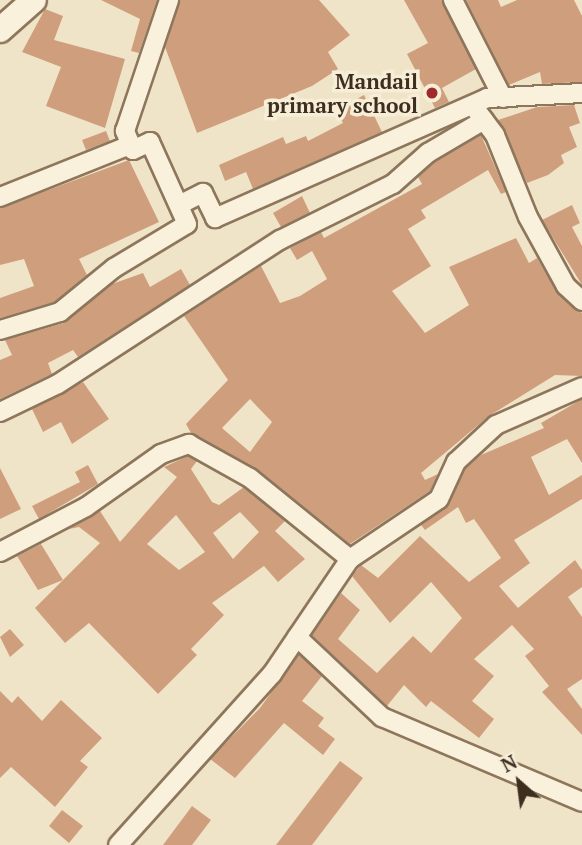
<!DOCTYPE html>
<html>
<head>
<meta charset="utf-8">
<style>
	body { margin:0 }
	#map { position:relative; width:582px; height:845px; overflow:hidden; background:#f0e4c8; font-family:"PT Serif",serif }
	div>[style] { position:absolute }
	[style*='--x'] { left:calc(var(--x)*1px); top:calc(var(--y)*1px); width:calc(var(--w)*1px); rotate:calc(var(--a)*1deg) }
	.building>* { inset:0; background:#cf9f7d }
	.roads { filter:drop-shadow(2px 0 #8d765c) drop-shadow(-2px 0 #8d765c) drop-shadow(0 2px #8d765c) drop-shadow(0 -2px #8d765c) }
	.street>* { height:18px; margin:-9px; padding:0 9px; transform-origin:9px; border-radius:9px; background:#faf1dc }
	.secondary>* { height:24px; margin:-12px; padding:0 12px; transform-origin:12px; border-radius:12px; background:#faf1dc }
	.dots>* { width:19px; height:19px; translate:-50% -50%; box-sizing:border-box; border:4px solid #f7eed8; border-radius:50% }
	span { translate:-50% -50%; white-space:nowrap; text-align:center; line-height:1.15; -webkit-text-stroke:7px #f7eed8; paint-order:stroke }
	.poi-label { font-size:21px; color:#3d2e20; font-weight:700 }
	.right { translate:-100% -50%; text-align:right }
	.north { position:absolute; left:484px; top:747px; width:70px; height:70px; -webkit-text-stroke:5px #f7eed8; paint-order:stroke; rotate:332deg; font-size:19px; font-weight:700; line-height:28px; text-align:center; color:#3d2e20 }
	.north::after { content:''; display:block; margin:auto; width:24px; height:32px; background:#3d2e20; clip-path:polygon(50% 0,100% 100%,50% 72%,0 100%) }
</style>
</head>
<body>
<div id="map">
	<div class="building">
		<i style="clip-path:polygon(101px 0,157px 0,139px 53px,131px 51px,140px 19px)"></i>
		<i style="clip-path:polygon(180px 0,319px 0,350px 35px,328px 52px,338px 69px,312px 86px,197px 133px,165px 47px)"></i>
		<i style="clip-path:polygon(404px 0,442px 0,476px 69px,442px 88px,449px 102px,435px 108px,407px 54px,428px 43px)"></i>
		<i style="clip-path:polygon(466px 0,498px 0,501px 7px,517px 0,574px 0,582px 16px,582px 82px,542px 84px,540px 72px,509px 85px)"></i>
		<i style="clip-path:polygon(45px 9px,63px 16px,54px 40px,125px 59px,105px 128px,46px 106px,61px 67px,22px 52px)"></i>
		<i style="clip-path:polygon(364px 95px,382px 132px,253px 189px,246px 172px,225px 181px,219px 165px,283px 137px,286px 144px,306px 136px,308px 141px,343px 123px,336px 110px)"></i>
		<i style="clip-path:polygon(574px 105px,580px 123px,569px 127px,577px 147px,561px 155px,564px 163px,548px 175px,527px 183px,498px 120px,537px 107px)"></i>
		<i style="clip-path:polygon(106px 131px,110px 141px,86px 150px,82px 140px)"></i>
		<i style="clip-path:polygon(evenodd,481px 135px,506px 192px,501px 194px,488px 170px,421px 210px,426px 218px,408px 229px,431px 266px,392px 291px,425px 333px,469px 305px,449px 267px,516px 238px,529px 263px,537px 258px,558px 294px,582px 313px,582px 376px,555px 375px,489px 416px,421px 473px,425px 480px,438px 474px,430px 491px,350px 544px,257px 469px,191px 433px,186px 424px,228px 380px,184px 316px,261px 266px,280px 303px,300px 296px,327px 279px,312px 251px,297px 260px,290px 248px,321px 232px,324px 238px,422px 184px,418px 177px,435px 162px,481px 135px,250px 399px,272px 422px,250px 452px,222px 428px,250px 399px)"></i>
		<i style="clip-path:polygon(129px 160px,159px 222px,79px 259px,87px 275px,55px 302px,0 318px,0 298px,34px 286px,24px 259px,0 265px,0 208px)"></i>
		<i style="clip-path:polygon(302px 196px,310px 213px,281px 227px,273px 213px)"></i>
		<i style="clip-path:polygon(572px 205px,580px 223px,572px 227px,582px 246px,582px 285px,542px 220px)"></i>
		<i style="clip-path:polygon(181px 269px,190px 285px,78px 357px,73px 350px,48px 363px,52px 374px,0 399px,0 360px,12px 355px,5px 340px,64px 323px,112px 284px,143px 273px,150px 287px)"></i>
		<i style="clip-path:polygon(83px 382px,109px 419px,72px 444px,61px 422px,43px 432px,32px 409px)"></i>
		<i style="clip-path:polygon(582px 399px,582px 463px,567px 439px,531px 457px,549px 495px,582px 475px,582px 499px,514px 540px,530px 563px,499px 586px,518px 608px,575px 560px,582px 570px,582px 587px,568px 597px,582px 617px,582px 679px,567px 689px,582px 709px,582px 735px,542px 692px,549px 686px,525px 656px,534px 649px,512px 625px,474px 659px,494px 676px,472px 701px,494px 719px,479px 738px,431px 701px,426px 707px,404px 685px,387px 706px,312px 635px,341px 593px,360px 610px,338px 639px,377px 673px,413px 636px,431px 653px,462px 618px,431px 582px,390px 623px,352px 576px,361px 565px,378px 578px,420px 536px,469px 582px,501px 558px,474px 519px,466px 523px,458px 507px,425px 530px,421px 525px,446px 508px,465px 469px,481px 455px,544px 428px,541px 423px)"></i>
		<i style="clip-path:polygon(evenodd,188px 456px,197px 461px,191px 469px,212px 502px,219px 505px,244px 487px,285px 521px,275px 531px,305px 559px,278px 582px,264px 566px,212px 603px,224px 615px,191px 649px,197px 655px,158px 694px,89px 623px,65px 643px,35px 608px,100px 543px,79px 527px,69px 529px,100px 511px,120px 542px,177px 477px,164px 467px,188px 456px,240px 512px,259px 532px,233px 559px,213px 533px,240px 512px,188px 456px,176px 515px,205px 552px,179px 570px,147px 544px,176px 515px)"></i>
		<i style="clip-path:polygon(88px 465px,98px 484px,39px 519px,32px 506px,80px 482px,75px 472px)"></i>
		<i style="clip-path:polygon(0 468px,21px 509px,0 519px)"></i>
		<i style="clip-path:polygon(41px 544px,63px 580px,38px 590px,17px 556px)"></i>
		<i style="clip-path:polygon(10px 629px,24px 645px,10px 657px,0 637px)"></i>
		<i style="clip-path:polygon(299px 654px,322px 676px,302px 701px,324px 718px,318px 726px,335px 739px,323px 755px,284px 723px,235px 778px,210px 759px,260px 708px)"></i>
		<i style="clip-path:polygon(0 691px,12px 703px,18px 696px,42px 721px,61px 700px,102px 738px,80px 761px,88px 767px,55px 807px,11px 767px,0 778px)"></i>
		<i style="clip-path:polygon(340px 761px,363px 778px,312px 845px,276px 845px)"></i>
		<i style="clip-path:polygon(192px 806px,211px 820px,192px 845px,163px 845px)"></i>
		<i style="clip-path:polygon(62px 810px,83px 826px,69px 843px,49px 826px)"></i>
	</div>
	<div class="roads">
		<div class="street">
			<i style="--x:453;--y:0;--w:110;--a:63"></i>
			<i style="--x:477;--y:111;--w:30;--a:53"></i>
			<i style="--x:495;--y:135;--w:88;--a:68.1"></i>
			<i style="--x:528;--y:217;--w:79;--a:61.2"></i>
			<i style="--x:566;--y:286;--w:22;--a:43"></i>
			<i style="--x:0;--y:197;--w:140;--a:-21.8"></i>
			<i style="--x:179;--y:205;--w:27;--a:-27"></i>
			<i style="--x:203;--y:193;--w:28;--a:64"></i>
			<i style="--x:215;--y:218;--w:297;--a:-23.8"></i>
			<i style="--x:487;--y:98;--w:95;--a:-3"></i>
			<i style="--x:0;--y:330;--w:63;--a:-16.7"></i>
			<i style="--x:60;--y:312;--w:70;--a:-39.2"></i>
			<i style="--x:114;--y:268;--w:85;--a:-31.1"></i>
			<i style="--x:187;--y:224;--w:90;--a:-114.3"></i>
			<i style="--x:150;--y:142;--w:19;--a:155"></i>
			<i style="--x:133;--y:150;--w:21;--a:-113"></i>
			<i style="--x:125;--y:131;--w:138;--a:-71.4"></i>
			<i style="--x:0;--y:412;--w:64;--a:-25.8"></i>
			<i style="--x:58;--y:384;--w:265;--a:-33"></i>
			<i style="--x:280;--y:240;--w:126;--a:-26.4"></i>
			<i style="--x:393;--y:184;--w:47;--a:-41.5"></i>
			<i style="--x:428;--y:153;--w:65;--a:-30.5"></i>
			<i style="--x:0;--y:552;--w:97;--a:-27.6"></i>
			<i style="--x:86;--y:507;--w:92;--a:-35.2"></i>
			<i style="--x:161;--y:454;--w:30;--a:-20"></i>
			<i style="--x:189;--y:444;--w:70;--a:29.1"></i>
			<i style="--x:250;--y:478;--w:129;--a:39"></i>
			<i style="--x:297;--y:637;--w:117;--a:43.3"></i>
			<i style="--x:382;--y:717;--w:217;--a:23"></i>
			<i style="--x:118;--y:845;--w:230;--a:-48"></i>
			<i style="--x:272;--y:674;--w:139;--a:-55.9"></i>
			<i style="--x:350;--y:559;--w:107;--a:-34"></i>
			<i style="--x:439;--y:499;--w:41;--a:-65.3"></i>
			<i style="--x:456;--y:462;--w:54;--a:-42.8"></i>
			<i style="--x:496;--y:425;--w:94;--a:-23.8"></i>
		</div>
		<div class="secondary">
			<i style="--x:0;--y:30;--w:45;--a:-41.4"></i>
		</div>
	</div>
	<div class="dots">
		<i style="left:432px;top:93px;background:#9e2a2b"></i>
	</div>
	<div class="poi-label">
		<span class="right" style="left:418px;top:93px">Mandail<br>primary school</span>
	</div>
	<div class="north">N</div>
</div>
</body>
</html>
